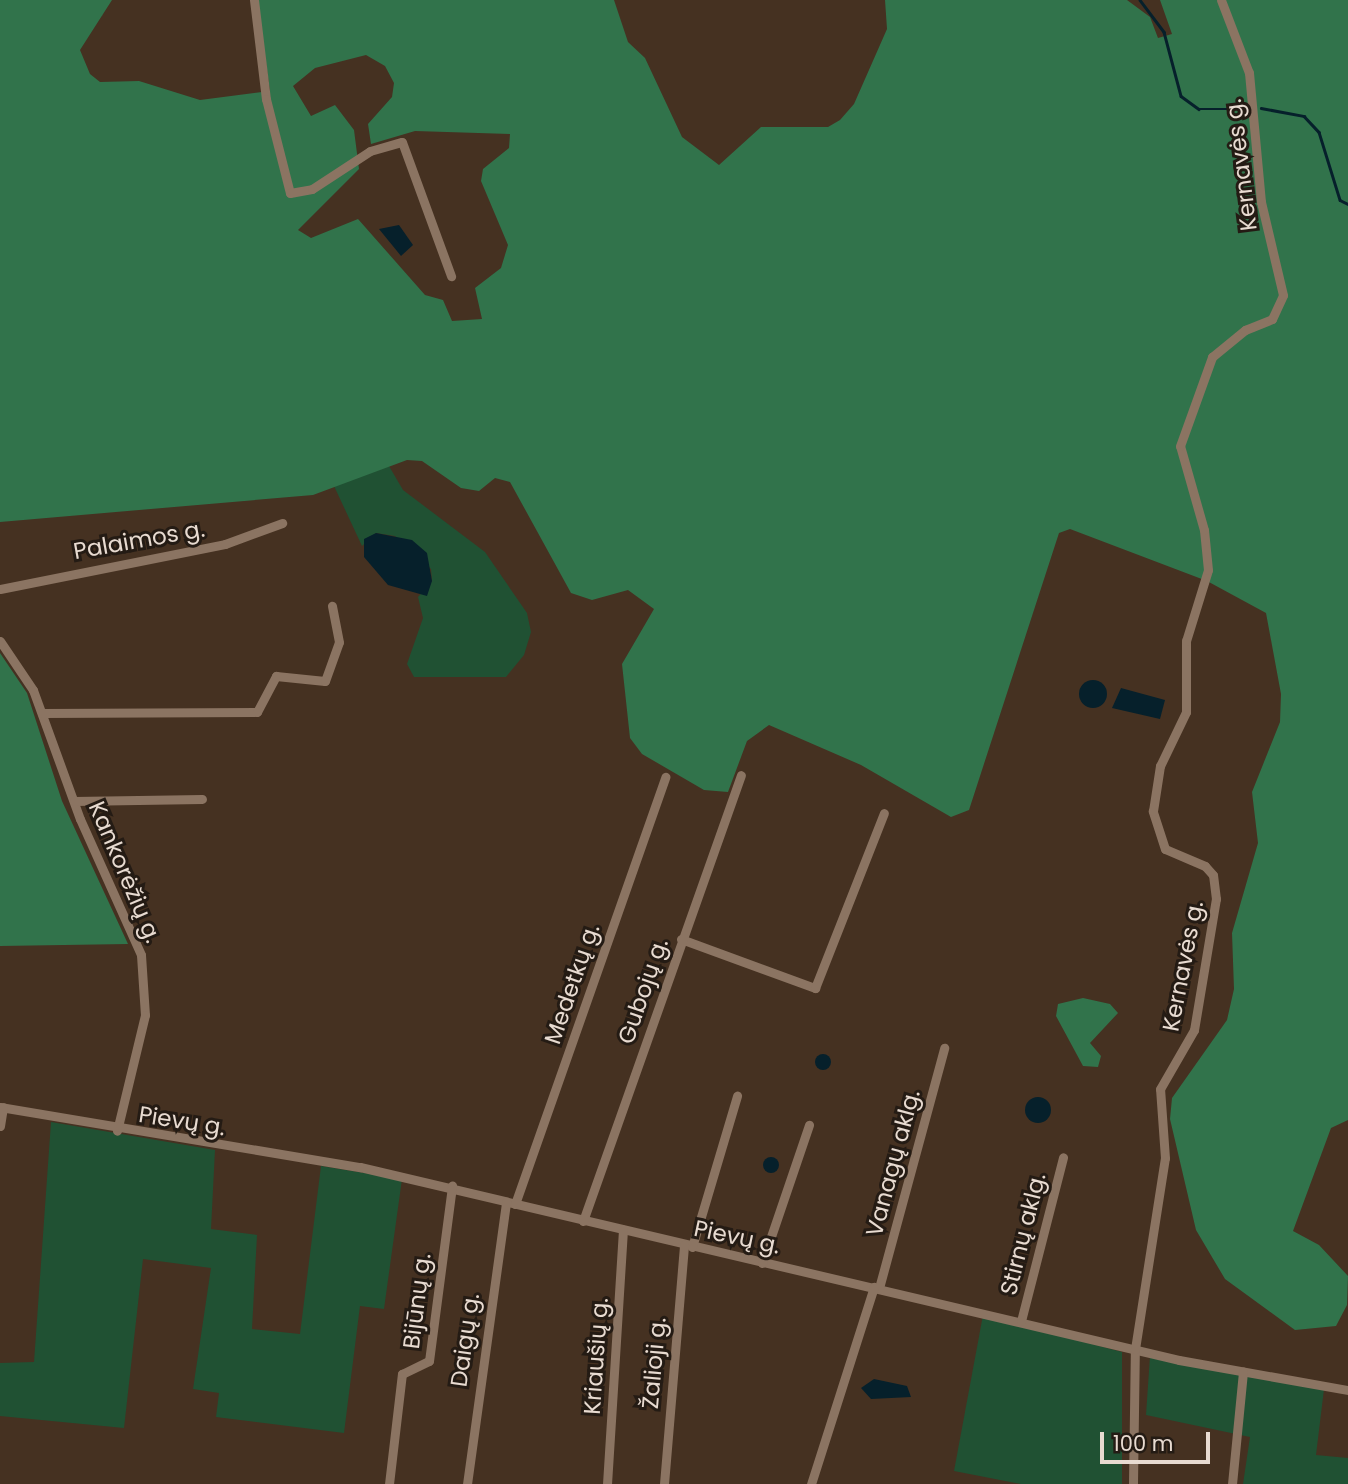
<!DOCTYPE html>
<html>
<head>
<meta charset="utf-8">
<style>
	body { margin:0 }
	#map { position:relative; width:1348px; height:1484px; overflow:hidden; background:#453121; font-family:Poppins,sans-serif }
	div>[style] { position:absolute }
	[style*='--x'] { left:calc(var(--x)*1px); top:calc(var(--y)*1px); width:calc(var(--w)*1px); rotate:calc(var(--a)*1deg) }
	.green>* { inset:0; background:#205133 }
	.forest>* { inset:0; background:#31734b }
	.water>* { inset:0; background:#06202b }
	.round { border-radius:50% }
	.stream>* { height:2.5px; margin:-1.25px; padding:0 1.25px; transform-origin:1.25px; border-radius:1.25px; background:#06202b }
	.minor>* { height:9px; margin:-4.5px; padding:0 4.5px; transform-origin:4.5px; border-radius:4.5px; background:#8b7462 }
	span { translate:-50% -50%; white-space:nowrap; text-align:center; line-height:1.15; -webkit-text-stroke:6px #241b14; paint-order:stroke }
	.street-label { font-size:23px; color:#e8dbd1 }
	.scale { position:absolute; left:1100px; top:1432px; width:110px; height:32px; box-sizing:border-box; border:4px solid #e8dbd1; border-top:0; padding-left:9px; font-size:21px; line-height:24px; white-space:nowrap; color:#e8dbd1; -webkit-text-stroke:5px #241b14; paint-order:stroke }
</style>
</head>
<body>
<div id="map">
	<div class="green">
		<i style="clip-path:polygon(389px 466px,403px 490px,485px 552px,527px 613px,531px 632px,524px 655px,506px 677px,414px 677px,407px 664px,423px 618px,418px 597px,432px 581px,431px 569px,395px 536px,376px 533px,362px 546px,334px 486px)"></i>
		<i style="clip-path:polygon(51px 1122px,215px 1150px,211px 1229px,257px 1235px,252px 1329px,300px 1334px,321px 1166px,402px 1179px,384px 1309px,360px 1306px,344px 1433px,216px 1417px,219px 1393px,193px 1389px,211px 1268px,143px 1259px,124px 1428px,0 1416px,0 1363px,34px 1362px)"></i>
		<i style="clip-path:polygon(983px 1315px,1122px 1352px,1122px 1484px,1021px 1484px,954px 1471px)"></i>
		<i style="clip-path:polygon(1150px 1356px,1324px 1389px,1316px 1455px,1348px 1458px,1348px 1484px,1243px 1484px,1250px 1437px,1146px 1415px)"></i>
	</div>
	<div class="forest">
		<i style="clip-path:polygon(evenodd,0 0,112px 0,80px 50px,90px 74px,100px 82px,139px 81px,200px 100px,270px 91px,257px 0,614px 0,628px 42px,645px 58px,682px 137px,719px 165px,761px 127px,828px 127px,840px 120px,854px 104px,887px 29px,885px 0,1127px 0,1150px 17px,1158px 38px,1172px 34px,1160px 0,1348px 0,1348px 1120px,1331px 1128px,1293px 1231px,1319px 1245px,1348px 1276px,1347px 1305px,1336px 1326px,1295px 1330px,1225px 1279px,1196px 1230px,1170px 1119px,1172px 1098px,1227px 1020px,1234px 989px,1232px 933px,1258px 843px,1252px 792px,1280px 722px,1281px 694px,1266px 613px,1207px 581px,1070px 529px,1059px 533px,969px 810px,951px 817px,861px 765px,769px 725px,747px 741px,728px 792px,704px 790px,642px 754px,630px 738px,622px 664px,654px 609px,628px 590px,592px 600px,571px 593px,510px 482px,495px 478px,479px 491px,461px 488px,422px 461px,407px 460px,313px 495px,0 522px,0 0,366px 55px,385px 66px,394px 83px,392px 97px,368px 124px,371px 144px,415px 131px,510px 134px,509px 148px,483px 169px,481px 181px,508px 245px,501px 268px,475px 288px,482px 319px,452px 321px,443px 300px,425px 295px,358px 219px,311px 238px,298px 230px,359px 169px,354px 130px,335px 105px,311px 116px,293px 86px,315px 68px,366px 55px)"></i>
		<i style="clip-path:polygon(0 653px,27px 693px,62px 801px,128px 944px,0 946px)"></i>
		<i style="clip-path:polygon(1083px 998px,1110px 1004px,1118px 1013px,1090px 1043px,1101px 1056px,1098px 1067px,1083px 1066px,1056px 1016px,1058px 1004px)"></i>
	</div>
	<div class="water">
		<i style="clip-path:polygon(399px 225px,413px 245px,401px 256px,379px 229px)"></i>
		<i style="clip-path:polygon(376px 533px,412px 540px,427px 553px,432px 581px,427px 596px,388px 585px,364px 557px,364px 539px)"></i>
		<i class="round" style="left:1079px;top:680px;width:28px;height:28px"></i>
		<i style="clip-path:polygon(1121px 688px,1165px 700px,1160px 719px,1112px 708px)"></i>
		<i class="round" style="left:815px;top:1054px;width:16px;height:16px"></i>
		<i class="round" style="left:1025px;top:1097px;width:26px;height:26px"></i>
		<i class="round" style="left:763px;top:1157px;width:16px;height:16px"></i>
		<i style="clip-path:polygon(874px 1379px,907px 1386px,911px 1397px,871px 1399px,861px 1388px)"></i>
	</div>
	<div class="stream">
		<i style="--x:1140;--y:0;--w:40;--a:53"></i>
		<i style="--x:1164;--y:32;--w:66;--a:75.1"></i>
		<i style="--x:1181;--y:96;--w:22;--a:36"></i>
		<i style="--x:1199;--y:109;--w:45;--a:0"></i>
		<i style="--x:1261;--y:108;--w:44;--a:10.5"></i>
		<i style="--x:1304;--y:116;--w:22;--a:47"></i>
		<i style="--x:1319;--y:132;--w:71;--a:72.8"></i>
		<i style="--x:1340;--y:200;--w:9;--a:27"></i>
	</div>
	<div class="minor">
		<i style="--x:254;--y:0;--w:100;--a:83.1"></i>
		<i style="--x:266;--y:99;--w:97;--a:75.7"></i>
		<i style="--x:290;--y:193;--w:22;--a:-10"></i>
		<i style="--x:312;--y:189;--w:69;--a:-33.2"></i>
		<i style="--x:370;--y:151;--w:33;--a:-16"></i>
		<i style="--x:402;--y:142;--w:143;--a:69.9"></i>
		<i style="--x:0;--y:589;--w:229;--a:-11.3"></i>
		<i style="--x:225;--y:544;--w:61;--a:-20.2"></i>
		<i style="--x:0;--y:641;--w:59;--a:56"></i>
		<i style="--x:33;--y:690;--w:137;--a:70"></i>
		<i style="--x:80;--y:819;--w:149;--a:65.8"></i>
		<i style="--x:141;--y:955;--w:60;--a:86.2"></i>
		<i style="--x:145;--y:1015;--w:119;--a:103.6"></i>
		<i style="--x:42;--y:713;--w:215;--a:-0.3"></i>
		<i style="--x:257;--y:712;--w:41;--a:-62.2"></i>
		<i style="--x:276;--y:676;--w:49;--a:5.8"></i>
		<i style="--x:325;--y:681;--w:41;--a:-70.3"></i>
		<i style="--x:339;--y:642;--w:37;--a:-101"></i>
		<i style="--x:74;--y:801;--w:128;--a:-0.9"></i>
		<i style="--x:681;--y:939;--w:143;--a:20.1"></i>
		<i style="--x:815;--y:988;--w:188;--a:-68.5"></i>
		<i style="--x:0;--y:1107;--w:365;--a:9.5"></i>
		<i style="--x:360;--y:1167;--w:841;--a:13.26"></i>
		<i style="--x:1179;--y:1360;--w:172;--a:10.1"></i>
		<i style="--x:0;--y:1126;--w:19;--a:-81"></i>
		<i style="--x:515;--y:1204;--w:453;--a:-70.6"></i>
		<i style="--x:583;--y:1221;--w:473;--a:-70.5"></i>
		<i style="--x:692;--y:1247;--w:158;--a:-73.4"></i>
		<i style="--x:762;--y:1263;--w:146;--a:-71.2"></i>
		<i style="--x:879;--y:1288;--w:249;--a:-74.8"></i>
		<i style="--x:1021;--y:1321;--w:169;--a:-75.6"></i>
		<i style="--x:389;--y:1484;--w:111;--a:-83.3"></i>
		<i style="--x:402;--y:1374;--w:30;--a:-26"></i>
		<i style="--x:429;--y:1361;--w:177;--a:-82.5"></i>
		<i style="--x:467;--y:1484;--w:285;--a:-82.1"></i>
		<i style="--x:607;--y:1484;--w:255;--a:-86.4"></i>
		<i style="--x:664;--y:1484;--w:240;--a:-85.2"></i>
		<i style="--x:811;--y:1484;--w:207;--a:-72.3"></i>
		<i style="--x:1133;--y:1484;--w:135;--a:-89.2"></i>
		<i style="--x:1135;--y:1349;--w:193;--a:-81.1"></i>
		<i style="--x:1165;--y:1158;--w:69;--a:-94.1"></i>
		<i style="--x:1160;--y:1089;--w:68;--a:-60"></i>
		<i style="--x:1194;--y:1030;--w:133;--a:-80.5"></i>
		<i style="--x:1216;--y:899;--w:24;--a:-97"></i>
		<i style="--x:1213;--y:875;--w:12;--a:-132"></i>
		<i style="--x:1205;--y:866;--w:43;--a:-157"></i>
		<i style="--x:1165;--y:849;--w:40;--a:-108"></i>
		<i style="--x:1153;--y:811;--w:46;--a:-81.2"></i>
		<i style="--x:1160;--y:766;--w:60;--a:-64.3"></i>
		<i style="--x:1186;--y:712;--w:71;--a:-90"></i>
		<i style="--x:1186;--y:641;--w:74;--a:-72.8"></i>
		<i style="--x:1208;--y:570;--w:40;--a:-95.7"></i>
		<i style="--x:1204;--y:530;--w:87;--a:-105.9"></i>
		<i style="--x:1180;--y:446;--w:95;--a:-70.2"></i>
		<i style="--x:1212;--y:357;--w:43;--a:-39.3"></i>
		<i style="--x:1245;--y:330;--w:29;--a:-22"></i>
		<i style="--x:1272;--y:319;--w:26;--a:-65"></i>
		<i style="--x:1283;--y:295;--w:96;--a:-103.3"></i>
		<i style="--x:1261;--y:202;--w:130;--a:-95.3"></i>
		<i style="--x:1249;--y:73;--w:78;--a:-111"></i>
		<i style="--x:1232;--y:1484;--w:113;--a:-84.4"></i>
	</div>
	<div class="street-label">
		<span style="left:1241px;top:165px;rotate:-97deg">Kernavės g.</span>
		<span style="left:139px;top:540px;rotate:-10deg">Palaimos g.</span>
		<span style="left:125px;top:872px;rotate:67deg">Kankorėžių g.</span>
		<span style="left:1183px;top:966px;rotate:-79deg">Kernavės g.</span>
		<span style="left:572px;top:984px;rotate:-71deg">Medetkų g.</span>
		<span style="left:643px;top:991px;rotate:-71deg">Gubojų g.</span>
		<span style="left:182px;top:1121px;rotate:9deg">Pievų g.</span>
		<span style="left:893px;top:1163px;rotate:-75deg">Vanagų aklg.</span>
		<span style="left:1023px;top:1234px;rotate:-76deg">Stirnų aklg.</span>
		<span style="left:737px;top:1237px;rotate:12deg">Pievų g.</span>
		<span style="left:417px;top:1301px;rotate:-83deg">Bijūnų g.</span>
		<span style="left:465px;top:1340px;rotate:-82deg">Daigų g.</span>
		<span style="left:596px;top:1356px;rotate:-86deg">Kriaušių g.</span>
		<span style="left:654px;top:1363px;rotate:-85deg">Žalioji g.</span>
	</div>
	<div class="scale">100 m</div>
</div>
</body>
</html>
